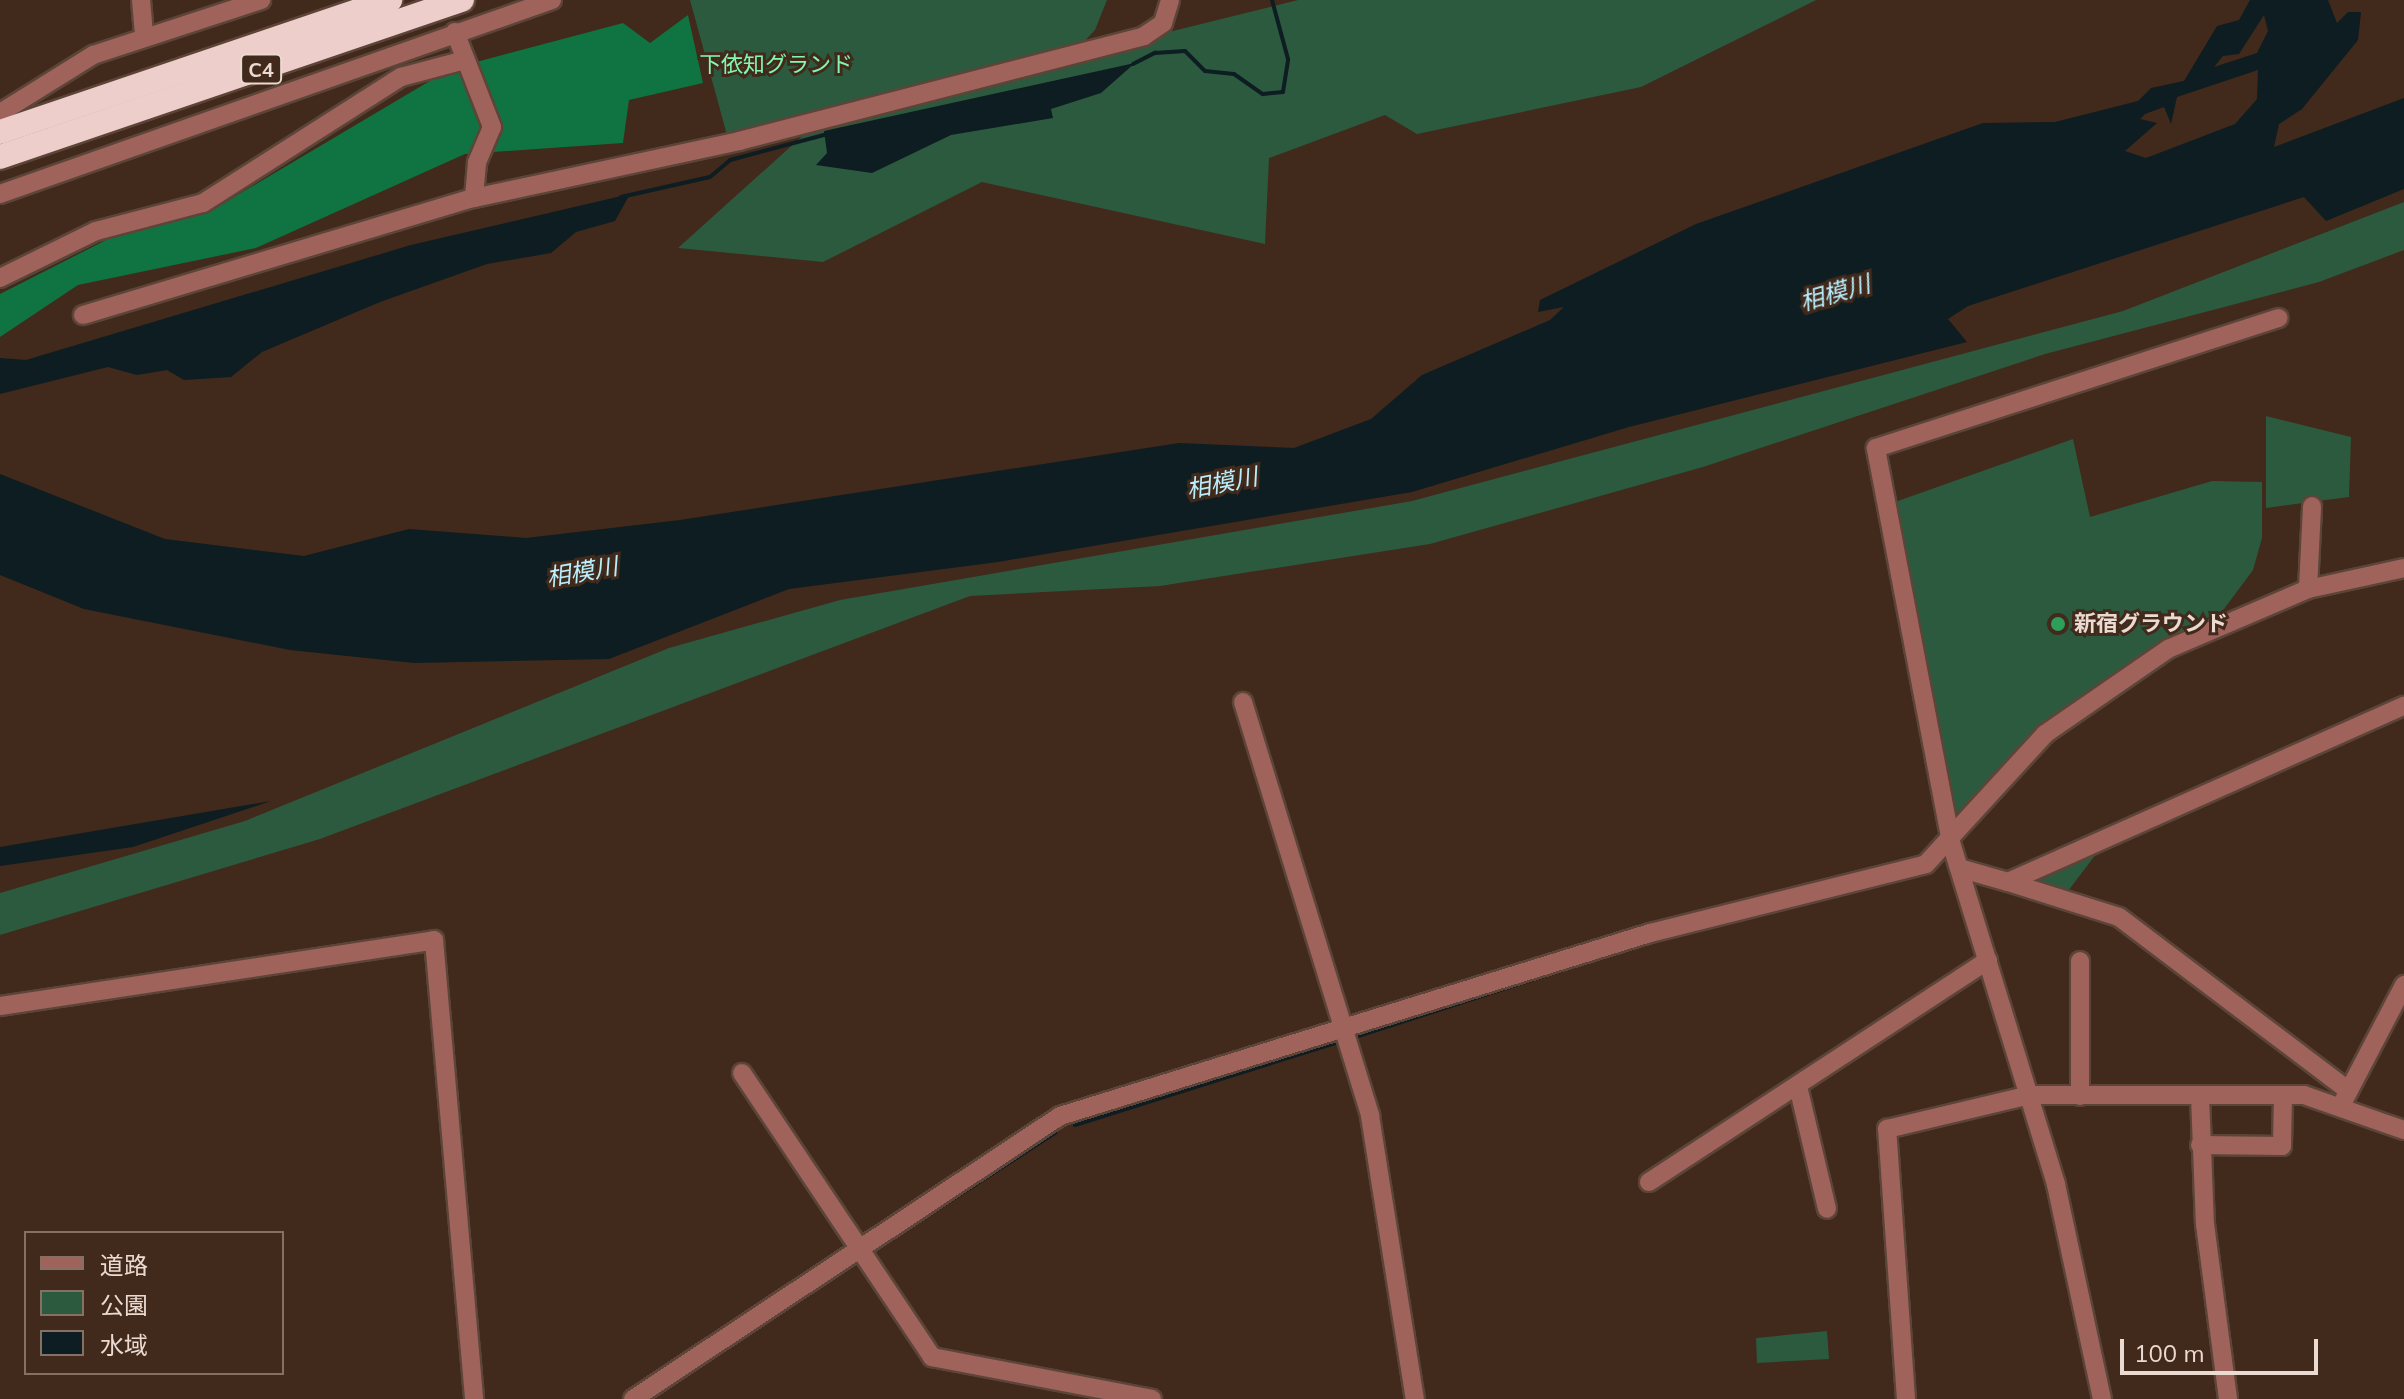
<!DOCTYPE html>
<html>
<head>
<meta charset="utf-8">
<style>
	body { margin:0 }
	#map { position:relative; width:2404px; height:1399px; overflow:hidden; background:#41291b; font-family:Mulish,"Noto Sans JP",sans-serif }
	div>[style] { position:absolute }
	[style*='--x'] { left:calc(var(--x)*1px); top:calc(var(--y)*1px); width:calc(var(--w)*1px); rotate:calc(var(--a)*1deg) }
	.green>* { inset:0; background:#2c5a3e }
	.forest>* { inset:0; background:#0f7342 }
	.water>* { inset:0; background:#0d1d21 }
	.stream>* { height:4px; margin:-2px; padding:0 2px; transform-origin:2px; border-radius:2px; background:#0d1d21 }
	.roads { filter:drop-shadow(2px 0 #5c4538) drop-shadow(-2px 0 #5c4538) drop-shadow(0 2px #5c4538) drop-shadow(0 -2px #5c4538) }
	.minor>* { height:18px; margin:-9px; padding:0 9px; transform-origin:9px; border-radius:9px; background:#9f635c }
	.highway>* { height:24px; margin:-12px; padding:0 12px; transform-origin:12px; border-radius:12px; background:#edceca }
	.dots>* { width:22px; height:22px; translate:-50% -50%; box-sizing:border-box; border:4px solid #41291b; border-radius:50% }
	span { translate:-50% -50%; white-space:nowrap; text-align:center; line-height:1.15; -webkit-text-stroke:6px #41291b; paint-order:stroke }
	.shield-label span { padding:2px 6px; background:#41291b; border:2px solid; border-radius:6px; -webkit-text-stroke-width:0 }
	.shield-label { font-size:20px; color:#ebdad1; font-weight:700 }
	.park-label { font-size:22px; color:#83f7b0 }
	.poi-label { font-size:22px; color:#ebdad1; font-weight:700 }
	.left { translate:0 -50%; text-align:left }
	.water-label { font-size:24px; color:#b9eefd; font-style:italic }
	.legend { position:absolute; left:24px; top:1231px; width:260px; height:144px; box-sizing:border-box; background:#41291b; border:2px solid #857064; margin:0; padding:10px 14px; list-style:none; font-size:24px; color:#ebdad1 }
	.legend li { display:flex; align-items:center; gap:16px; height:40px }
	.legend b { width:40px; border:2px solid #857064 }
	.scale { position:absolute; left:2120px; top:1339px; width:198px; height:36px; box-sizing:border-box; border:4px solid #ebdad1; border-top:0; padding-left:10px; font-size:24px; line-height:28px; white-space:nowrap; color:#ebdad1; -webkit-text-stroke:6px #41291b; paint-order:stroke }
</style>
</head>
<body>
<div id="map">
	<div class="green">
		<i style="clip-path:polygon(690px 0,1107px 0,1095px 30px,1074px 52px,983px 78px,1298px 0,1816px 0,1641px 87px,1417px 134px,1385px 115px,1269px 158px,1265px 244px,982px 182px,823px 262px,678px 248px,818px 122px,730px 146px)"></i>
		<i style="clip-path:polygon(2404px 202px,2404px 250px,2319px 282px,2045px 354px,1703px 467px,1430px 544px,1160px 586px,970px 596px,320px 839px,0 935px,0 893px,245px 821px,669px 648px,840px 600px,1412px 501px,2123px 311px)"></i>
		<i style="clip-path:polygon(2266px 416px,2351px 437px,2349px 497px,2266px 508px)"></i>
		<i style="clip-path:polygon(2073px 439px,2090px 517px,2212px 481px,2262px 482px,2262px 538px,2253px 570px,2224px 609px,2158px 645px,2025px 740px,1956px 821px,1895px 502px)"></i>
		<i style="clip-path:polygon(2103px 845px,2068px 891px,2025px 879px)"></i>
		<i style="clip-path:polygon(1827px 1331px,1829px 1359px,1757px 1363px,1756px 1338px)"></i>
	</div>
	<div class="forest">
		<i style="clip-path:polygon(688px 15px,703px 83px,629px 100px,623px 143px,465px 154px,256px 248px,78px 285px,0 337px,0 294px,112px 237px,214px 209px,450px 69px,623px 23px,650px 43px)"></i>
	</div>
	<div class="water">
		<i style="clip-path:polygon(evenodd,2250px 0,2328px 0,2337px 23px,2348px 12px,2361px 12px,2358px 40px,2302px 109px,2279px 124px,2274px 147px,2404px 98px,2404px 189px,2326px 221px,2304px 197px,1968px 306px,1948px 319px,1967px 342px,1629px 427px,1412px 492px,998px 562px,789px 589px,609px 659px,414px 663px,290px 650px,84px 609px,0 575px,0 474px,165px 539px,304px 556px,409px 529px,526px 538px,680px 520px,1179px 443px,1294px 448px,1371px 419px,1422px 375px,1550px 320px,1564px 307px,1538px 312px,1540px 300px,1696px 224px,1983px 123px,2055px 122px,2138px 101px,2151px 88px,2184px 81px,2217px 26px,2239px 20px,2250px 0,2264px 15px,2268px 31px,2257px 53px,2214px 67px,2223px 56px,2239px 54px,2264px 15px,2250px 0,2258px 70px,2257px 99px,2235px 124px,2146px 158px,2125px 151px,2157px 123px,2140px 119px,2145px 114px,2164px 107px,2171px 124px,2177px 97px,2258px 70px)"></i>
		<i style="clip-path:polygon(1135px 63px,1101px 93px,1051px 109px,1053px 118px,951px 135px,872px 173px,816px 165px,827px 153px,824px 131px)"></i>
		<i style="clip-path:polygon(630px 194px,615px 221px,576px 232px,551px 253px,487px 264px,380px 302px,262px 352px,231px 377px,184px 380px,167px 370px,137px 375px,108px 367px,0 394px,0 358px,26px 360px,411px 245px)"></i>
		<i style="clip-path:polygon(271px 801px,133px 847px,0 866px,0 847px)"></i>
	</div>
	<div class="stream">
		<i style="--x:1133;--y:64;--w:25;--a:-27"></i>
		<i style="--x:1155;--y:53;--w:30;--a:-4"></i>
		<i style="--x:1185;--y:51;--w:28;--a:45"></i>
		<i style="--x:1205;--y:71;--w:29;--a:6"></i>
		<i style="--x:1234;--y:74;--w:35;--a:35"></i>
		<i style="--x:1263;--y:94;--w:20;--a:-6"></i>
		<i style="--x:1283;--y:92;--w:33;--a:-81"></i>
		<i style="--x:1288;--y:59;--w:61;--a:-105.2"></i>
		<i style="--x:621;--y:197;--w:91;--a:-12.7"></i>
		<i style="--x:710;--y:177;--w:26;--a:-40"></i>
		<i style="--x:730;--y:160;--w:101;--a:-14.9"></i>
		<i style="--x:1355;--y:1037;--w:310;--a:-17.9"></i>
		<i style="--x:1075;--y:1125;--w:276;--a:-17.5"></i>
		<i style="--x:874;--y:1250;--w:216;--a:-32.9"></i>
	</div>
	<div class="roads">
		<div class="minor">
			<i style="--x:141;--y:0;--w:36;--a:85"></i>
			<i style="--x:455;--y:32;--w:102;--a:68.7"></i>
			<i style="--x:492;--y:127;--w:39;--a:113"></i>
			<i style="--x:477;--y:163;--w:35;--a:95"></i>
			<i style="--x:0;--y:113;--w:110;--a:-31.9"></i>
			<i style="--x:93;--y:55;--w:177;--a:-18.1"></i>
			<i style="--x:0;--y:194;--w:585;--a:-19.36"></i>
			<i style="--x:0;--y:278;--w:107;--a:-26.1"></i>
			<i style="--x:96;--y:231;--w:111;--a:-14.7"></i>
			<i style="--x:203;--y:203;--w:235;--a:-32.5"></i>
			<i style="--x:401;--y:77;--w:66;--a:-14.9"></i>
			<i style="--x:83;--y:315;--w:408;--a:-16.7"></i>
			<i style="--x:474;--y:198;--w:271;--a:-12.1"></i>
			<i style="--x:739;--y:141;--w:418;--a:-14.5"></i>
			<i style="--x:1144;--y:36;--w:23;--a:-34"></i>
			<i style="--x:1163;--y:23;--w:24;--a:-73"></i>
			<i style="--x:2308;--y:589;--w:83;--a:-87.2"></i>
			<i style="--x:1243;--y:702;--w:433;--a:72.9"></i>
			<i style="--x:1370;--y:1116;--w:287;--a:81"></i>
			<i style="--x:1959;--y:868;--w:51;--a:15.9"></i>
			<i style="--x:2008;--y:882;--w:433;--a:-24"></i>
			<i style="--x:2008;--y:882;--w:116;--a:17.5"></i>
			<i style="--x:2119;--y:917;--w:288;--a:37.1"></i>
			<i style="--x:0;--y:1006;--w:439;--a:-8.6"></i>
			<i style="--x:434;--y:940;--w:461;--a:85"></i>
			<i style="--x:742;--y:1073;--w:342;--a:56.2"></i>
			<i style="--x:932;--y:1357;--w:224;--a:10.8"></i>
			<i style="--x:1798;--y:1086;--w:126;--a:76.7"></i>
			<i style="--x:2080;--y:1096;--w:135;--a:-90"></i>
			<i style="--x:2200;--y:1096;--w:128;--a:87.8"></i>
			<i style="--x:2205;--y:1224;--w:177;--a:82.5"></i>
			<i style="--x:2344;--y:1100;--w:130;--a:-62.4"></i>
			<i style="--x:2200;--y:1145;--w:82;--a:0.7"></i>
			<i style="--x:2282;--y:1146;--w:50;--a:-88.9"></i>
			<i style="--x:1649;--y:1182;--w:405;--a:-33.2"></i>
			<i style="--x:633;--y:1399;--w:512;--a:-33.53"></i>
			<i style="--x:1060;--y:1116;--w:618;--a:-17.23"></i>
			<i style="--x:1650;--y:933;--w:284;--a:-14"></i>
			<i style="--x:1926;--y:864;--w:176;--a:-47.5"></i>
			<i style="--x:2045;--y:734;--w:150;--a:-34.6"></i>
			<i style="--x:2168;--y:649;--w:152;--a:-23.2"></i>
			<i style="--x:2308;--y:589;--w:98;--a:-12.3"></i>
			<i style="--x:1906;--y:1399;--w:271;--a:-94"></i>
			<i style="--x:1887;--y:1129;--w:147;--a:-13.4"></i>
			<i style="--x:2030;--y:1095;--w:274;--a:0"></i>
			<i style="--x:2304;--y:1095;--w:106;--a:19.3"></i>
			<i style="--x:2102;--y:1399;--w:220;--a:-102.1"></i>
			<i style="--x:2056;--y:1184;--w:358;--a:-107.1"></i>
			<i style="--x:1951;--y:842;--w:401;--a:-100.8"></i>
			<i style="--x:1876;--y:448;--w:423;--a:-17.9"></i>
		</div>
		<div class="highway">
			<i style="--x:0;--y:132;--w:412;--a:-18.7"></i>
			<i style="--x:0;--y:157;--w:488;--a:-18.8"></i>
		</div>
	</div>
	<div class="dots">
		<i style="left:2058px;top:624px;background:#2e9e5b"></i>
	</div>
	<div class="shield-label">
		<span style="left:261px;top:69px">C4</span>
	</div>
	<div class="park-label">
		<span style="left:776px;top:65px">下依知グランド</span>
	</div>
	<div class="poi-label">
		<span class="left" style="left:2074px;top:624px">新宿グラウンド</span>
	</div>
	<div class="water-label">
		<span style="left:1835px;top:293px;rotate:-16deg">相模川</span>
		<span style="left:1222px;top:483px;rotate:-11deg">相模川</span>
		<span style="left:582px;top:572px;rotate:-10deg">相模川</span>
	</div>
	<ul class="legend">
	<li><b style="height:10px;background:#9f635c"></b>道路</li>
	<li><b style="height:22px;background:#2c5a3e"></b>公園</li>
	<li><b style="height:22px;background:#0d1d21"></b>水域</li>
	</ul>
	<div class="scale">100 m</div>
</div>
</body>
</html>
